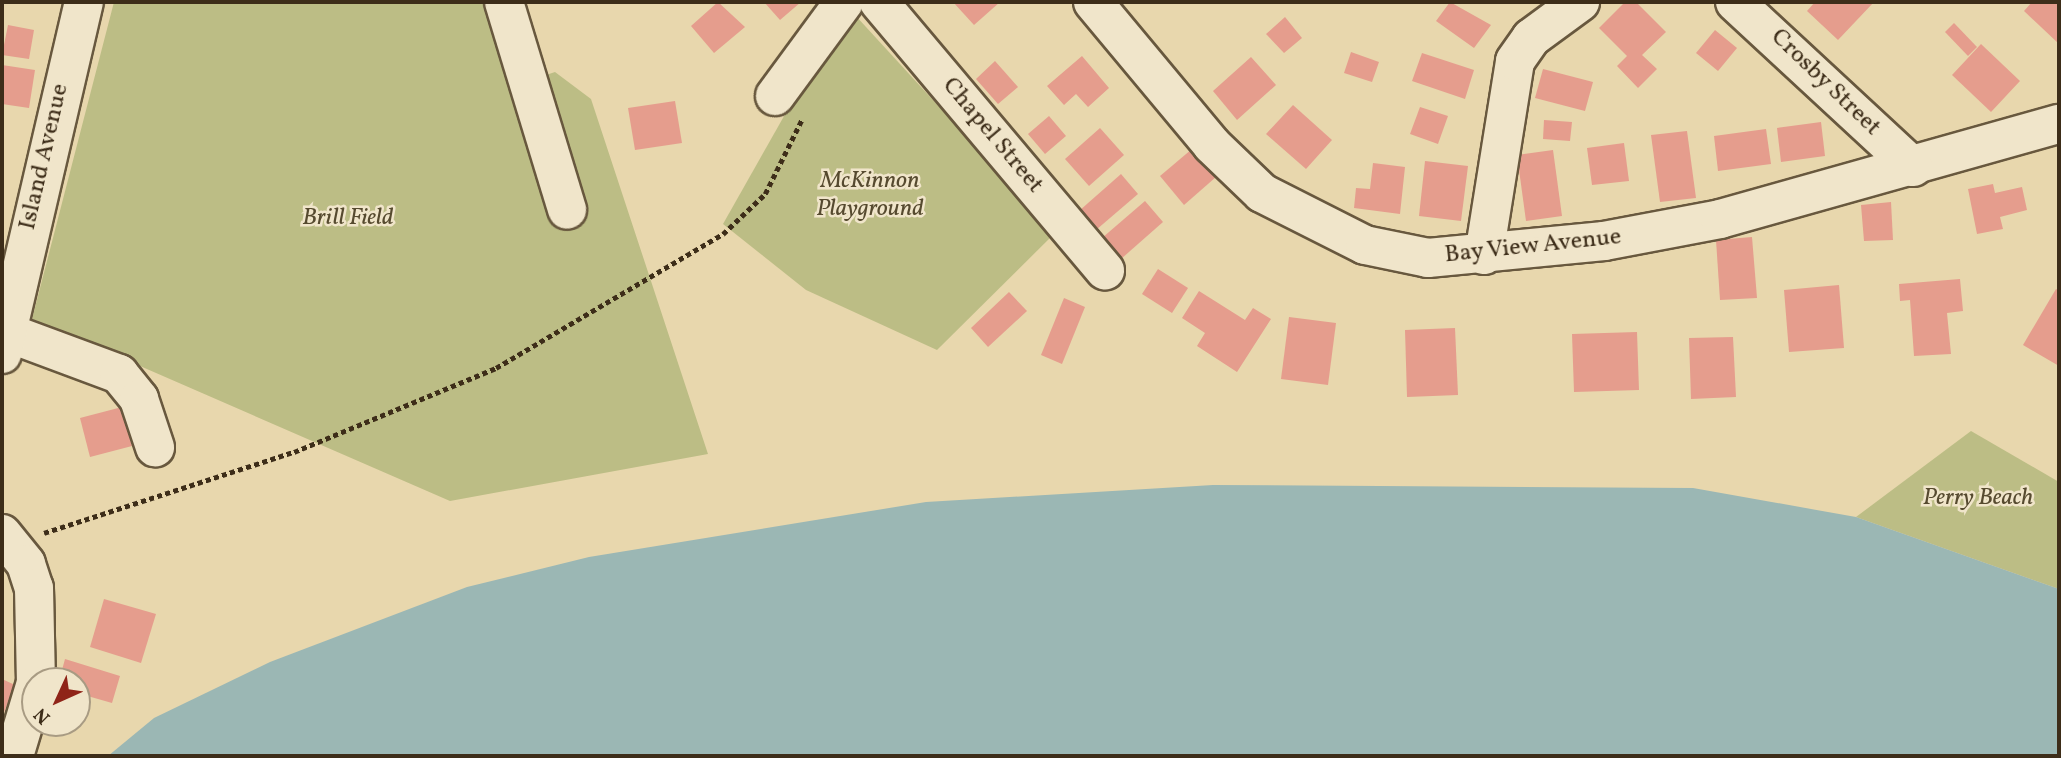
<!DOCTYPE html>
<html>
<head>
<meta charset="utf-8">
<style>
	body { margin:0 }
	#map { position:relative; width:2061px; height:758px; overflow:hidden; background:#e8d7ad; font-family:Vollkorn,serif }
	div>[style] { position:absolute }
	[style*='--x'] { left:calc(var(--x)*1px); top:calc(var(--y)*1px); width:calc(var(--w)*1px); rotate:calc(var(--a)*1deg) }
	.green>* { inset:0; background:#bcbd85 }
	.water>* { inset:0; background:#9bb7b4 }
	.building>* { inset:0; background:#e59d8d }
	.path>* { height:4.5px; margin-top:-2.25px; transform-origin:0; background:repeating-linear-gradient(90deg,#3d2d19 0 5px,transparent 0 8.5px) }
	.roads { filter:drop-shadow(2px 0 #68583e) drop-shadow(-2px 0 #68583e) drop-shadow(0 2px #68583e) drop-shadow(0 -2px #68583e) }
	.minor>* { height:38px; margin:-19px; padding:0 19px; transform-origin:19px; border-radius:19px; background:#f0e5ca }
	span { translate:-50% -50%; white-space:nowrap; text-align:center; line-height:1.15; -webkit-text-stroke:5px #f0e5ca; paint-order:stroke }
	.street-label { font-size:24px; color:#3d2d19 }
	.park-label { font-size:24px; color:#564a2f; font-style:italic }
	.frame { position:absolute; inset:0; border:4px solid #3d2d19; pointer-events:none }
	.north { position:absolute; left:21px; top:667px; width:70px; height:70px; box-sizing:border-box; background:#f0e5ca; border:2px solid #a89b83; border-radius:50%; rotate:225deg; font-size:19px; font-weight:700; line-height:28px; text-align:center; color:#3d2d19 }
	.north::after { content:''; display:block; margin:auto; width:24px; height:32px; background:#8f2418; clip-path:polygon(50% 0,100% 100%,50% 72%,0 100%) }
</style>
</head>
<body>
<div id="map">
	<div class="green">
		<i style="clip-path:polygon(114px 2px,491px 2px,519px 84px,555px 72px,591px 99px,708px 454px,450px 501px,32px 319px)"></i>
		<i style="clip-path:polygon(855px 15px,1055px 233px,937px 350px,806px 290px,723px 224px,830px 35px)"></i>
		<i style="clip-path:polygon(1971px 431px,2059px 482px,2059px 589px,1856px 517px)"></i>
	</div>
	<div class="water">
		<i style="clip-path:polygon(1213px 485px,1693px 488px,1856px 517px,2059px 589px,2059px 756px,108px 756px,154px 718px,270px 662px,467px 587px,589px 557px,926px 502px)"></i>
	</div>
	<div class="building">
		<i style="clip-path:polygon(718px 2px,745px 27px,714px 53px,691px 26px)"></i>
		<i style="clip-path:polygon(764px 2px,801px 2px,780px 20px)"></i>
		<i style="clip-path:polygon(953px 2px,1000px 2px,974px 25px)"></i>
		<i style="clip-path:polygon(1450px 2px,1491px 25px,1474px 48px,1436px 21px)"></i>
		<i style="clip-path:polygon(1625px 2px,1636px 2px,1666px 32px,1642px 55px,1657px 69px,1638px 88px,1617px 66px,1627px 56px,1599px 28px)"></i>
		<i style="clip-path:polygon(1815px 2px,1874px 2px,1838px 40px,1807px 11px)"></i>
		<i style="clip-path:polygon(2032px 2px,2059px 2px,2059px 44px,2024px 11px)"></i>
		<i style="clip-path:polygon(1285px 17px,1302px 38px,1284px 53px,1266px 34px)"></i>
		<i style="clip-path:polygon(1954px 23px,1977px 47px,1968px 56px,1945px 32px)"></i>
		<i style="clip-path:polygon(8px 25px,34px 30px,29px 59px,2px 55px)"></i>
		<i style="clip-path:polygon(1715px 30px,1737px 48px,1718px 71px,1696px 53px)"></i>
		<i style="clip-path:polygon(1981px 44px,2020px 81px,1991px 112px,1952px 75px)"></i>
		<i style="clip-path:polygon(1351px 52px,1379px 62px,1372px 82px,1344px 73px)"></i>
		<i style="clip-path:polygon(1422px 53px,1474px 70px,1465px 99px,1412px 81px)"></i>
		<i style="clip-path:polygon(1082px 56px,1109px 88px,1088px 107px,1076px 94px,1064px 105px,1047px 86px)"></i>
		<i style="clip-path:polygon(1251px 57px,1276px 85px,1237px 120px,1213px 91px)"></i>
		<i style="clip-path:polygon(995px 61px,1018px 87px,998px 104px,976px 79px)"></i>
		<i style="clip-path:polygon(2px 65px,35px 70px,29px 108px,2px 104px)"></i>
		<i style="clip-path:polygon(1543px 69px,1593px 82px,1585px 111px,1535px 98px)"></i>
		<i style="clip-path:polygon(675px 101px,682px 143px,635px 150px,628px 108px)"></i>
		<i style="clip-path:polygon(1293px 105px,1332px 140px,1306px 169px,1266px 134px)"></i>
		<i style="clip-path:polygon(1420px 107px,1448px 116px,1438px 144px,1410px 134px)"></i>
		<i style="clip-path:polygon(1049px 116px,1066px 136px,1045px 154px,1028px 134px)"></i>
		<i style="clip-path:polygon(1544px 120px,1572px 122px,1570px 141px,1543px 139px)"></i>
		<i style="clip-path:polygon(1821px 122px,1825px 156px,1781px 162px,1777px 128px)"></i>
		<i style="clip-path:polygon(1100px 128px,1124px 155px,1089px 186px,1065px 159px)"></i>
		<i style="clip-path:polygon(1766px 129px,1771px 164px,1718px 171px,1714px 136px)"></i>
		<i style="clip-path:polygon(1687px 131px,1696px 198px,1660px 202px,1651px 135px)"></i>
		<i style="clip-path:polygon(1624px 143px,1629px 181px,1592px 185px,1587px 148px)"></i>
		<i style="clip-path:polygon(1192px 149px,1216px 177px,1184px 205px,1160px 176px)"></i>
		<i style="clip-path:polygon(1553px 150px,1562px 216px,1526px 221px,1517px 155px)"></i>
		<i style="clip-path:polygon(1425px 161px,1468px 166px,1461px 221px,1419px 216px)"></i>
		<i style="clip-path:polygon(1373px 163px,1405px 167px,1400px 214px,1354px 208px,1356px 188px,1370px 189px)"></i>
		<i style="clip-path:polygon(1121px 174px,1138px 194px,1096px 230px,1079px 211px)"></i>
		<i style="clip-path:polygon(1993px 184px,1995px 193px,2022px 187px,2027px 210px,2000px 217px,2003px 229px,1977px 234px,1968px 189px)"></i>
		<i style="clip-path:polygon(1145px 201px,1163px 222px,1121px 259px,1102px 238px)"></i>
		<i style="clip-path:polygon(1891px 202px,1893px 240px,1864px 241px,1861px 205px)"></i>
		<i style="clip-path:polygon(1752px 237px,1757px 298px,1720px 300px,1716px 240px)"></i>
		<i style="clip-path:polygon(1158px 269px,1188px 288px,1172px 313px,1142px 294px)"></i>
		<i style="clip-path:polygon(1960px 279px,1963px 311px,1947px 313px,1951px 354px,1914px 356px,1910px 300px,1900px 301px,1899px 284px)"></i>
		<i style="clip-path:polygon(1839px 285px,1844px 348px,1789px 352px,1784px 290px)"></i>
		<i style="clip-path:polygon(2056px 289px,2059px 291px,2059px 366px,2023px 345px)"></i>
		<i style="clip-path:polygon(1199px 291px,1245px 320px,1253px 308px,1271px 319px,1237px 372px,1197px 346px,1205px 333px,1182px 318px)"></i>
		<i style="clip-path:polygon(1009px 292px,1027px 311px,988px 347px,971px 328px)"></i>
		<i style="clip-path:polygon(1064px 298px,1085px 307px,1062px 364px,1041px 355px)"></i>
		<i style="clip-path:polygon(1289px 317px,1336px 323px,1328px 385px,1281px 379px)"></i>
		<i style="clip-path:polygon(1455px 328px,1458px 395px,1407px 397px,1405px 330px)"></i>
		<i style="clip-path:polygon(1637px 332px,1639px 390px,1574px 392px,1572px 334px)"></i>
		<i style="clip-path:polygon(1733px 337px,1736px 397px,1691px 399px,1689px 338px)"></i>
		<i style="clip-path:polygon(122px 407px,132px 446px,90px 457px,80px 418px)"></i>
		<i style="clip-path:polygon(104px 599px,156px 614px,141px 663px,90px 647px)"></i>
		<i style="clip-path:polygon(65px 659px,120px 676px,112px 703px,77px 693px,77px 681px,59px 681px)"></i>
		<i style="clip-path:polygon(2px 679px,15px 685px,2px 717px)"></i>
	</div>
	<div class="path">
		<i style="--x:44;--y:533;--w:263;--a:-18"></i>
		<i style="--x:294;--y:452;--w:219;--a:-22.6"></i>
		<i style="--x:496;--y:368;--w:264;--a:-30.6"></i>
		<i style="--x:723;--y:234;--w:58;--a:-43.6"></i>
		<i style="--x:765;--y:194;--w:84;--a:-63.7"></i>
	</div>
	<div class="roads">
		<div class="minor">
			<i style="--x:504;--y:2;--w:217;--a:73.1"></i>
			<i style="--x:879;--y:2;--w:351;--a:49.9"></i>
			<i style="--x:1093;--y:2;--w:186;--a:50.2"></i>
			<i style="--x:1212;--y:145;--w:69;--a:43.8"></i>
			<i style="--x:1262;--y:193;--w:115;--a:26.8"></i>
			<i style="--x:1365;--y:245;--w:64;--a:11.7"></i>
			<i style="--x:1428;--y:258;--w:177;--a:-5.5"></i>
			<i style="--x:1604;--y:241;--w:118;--a:-10.7"></i>
			<i style="--x:1720;--y:219;--w:352;--a:-15.7"></i>
			<i style="--x:1735;--y:2;--w:243;--a:42.8"></i>
			<i style="--x:775;--y:96;--w:117;--a:-53.7"></i>
			<i style="--x:1484;--y:255;--w:196;--a:-80.9"></i>
			<i style="--x:1515;--y:61;--w:28;--a:-55"></i>
			<i style="--x:1531;--y:38;--w:61;--a:-36.3"></i>
			<i style="--x:6;--y:332;--w:121;--a:20.4"></i>
			<i style="--x:119;--y:374;--w:32;--a:51"></i>
			<i style="--x:139;--y:399;--w:51;--a:71.6"></i>
			<i style="--x:2;--y:354;--w:361;--a:-76.9"></i>
			<i style="--x:2;--y:534;--w:38;--a:51"></i>
			<i style="--x:26;--y:564;--w:25;--a:72"></i>
			<i style="--x:34;--y:588;--w:93;--a:88.8"></i>
			<i style="--x:14;--y:756;--w:73;--a:-73.3"></i>
		</div>
	</div>
	<div class="street-label">
		<span style="left:1825px;top:83px;rotate:44deg">Crosby Street</span>
		<span style="left:992px;top:136px;rotate:50deg">Chapel Street</span>
		<span style="left:45px;top:157px;rotate:-77deg">Island Avenue</span>
		<span style="left:1533px;top:247px;rotate:-6deg">Bay View Avenue</span>
	</div>
	<div class="park-label">
		<span style="left:870px;top:196px">McKinnon<br>Playground</span>
		<span style="left:348px;top:219px">Brill Field</span>
		<span style="left:1978px;top:499px">Perry Beach</span>
	</div>
	<div class="frame"></div>
	<div class="north">N</div>
</div>
</body>
</html>
